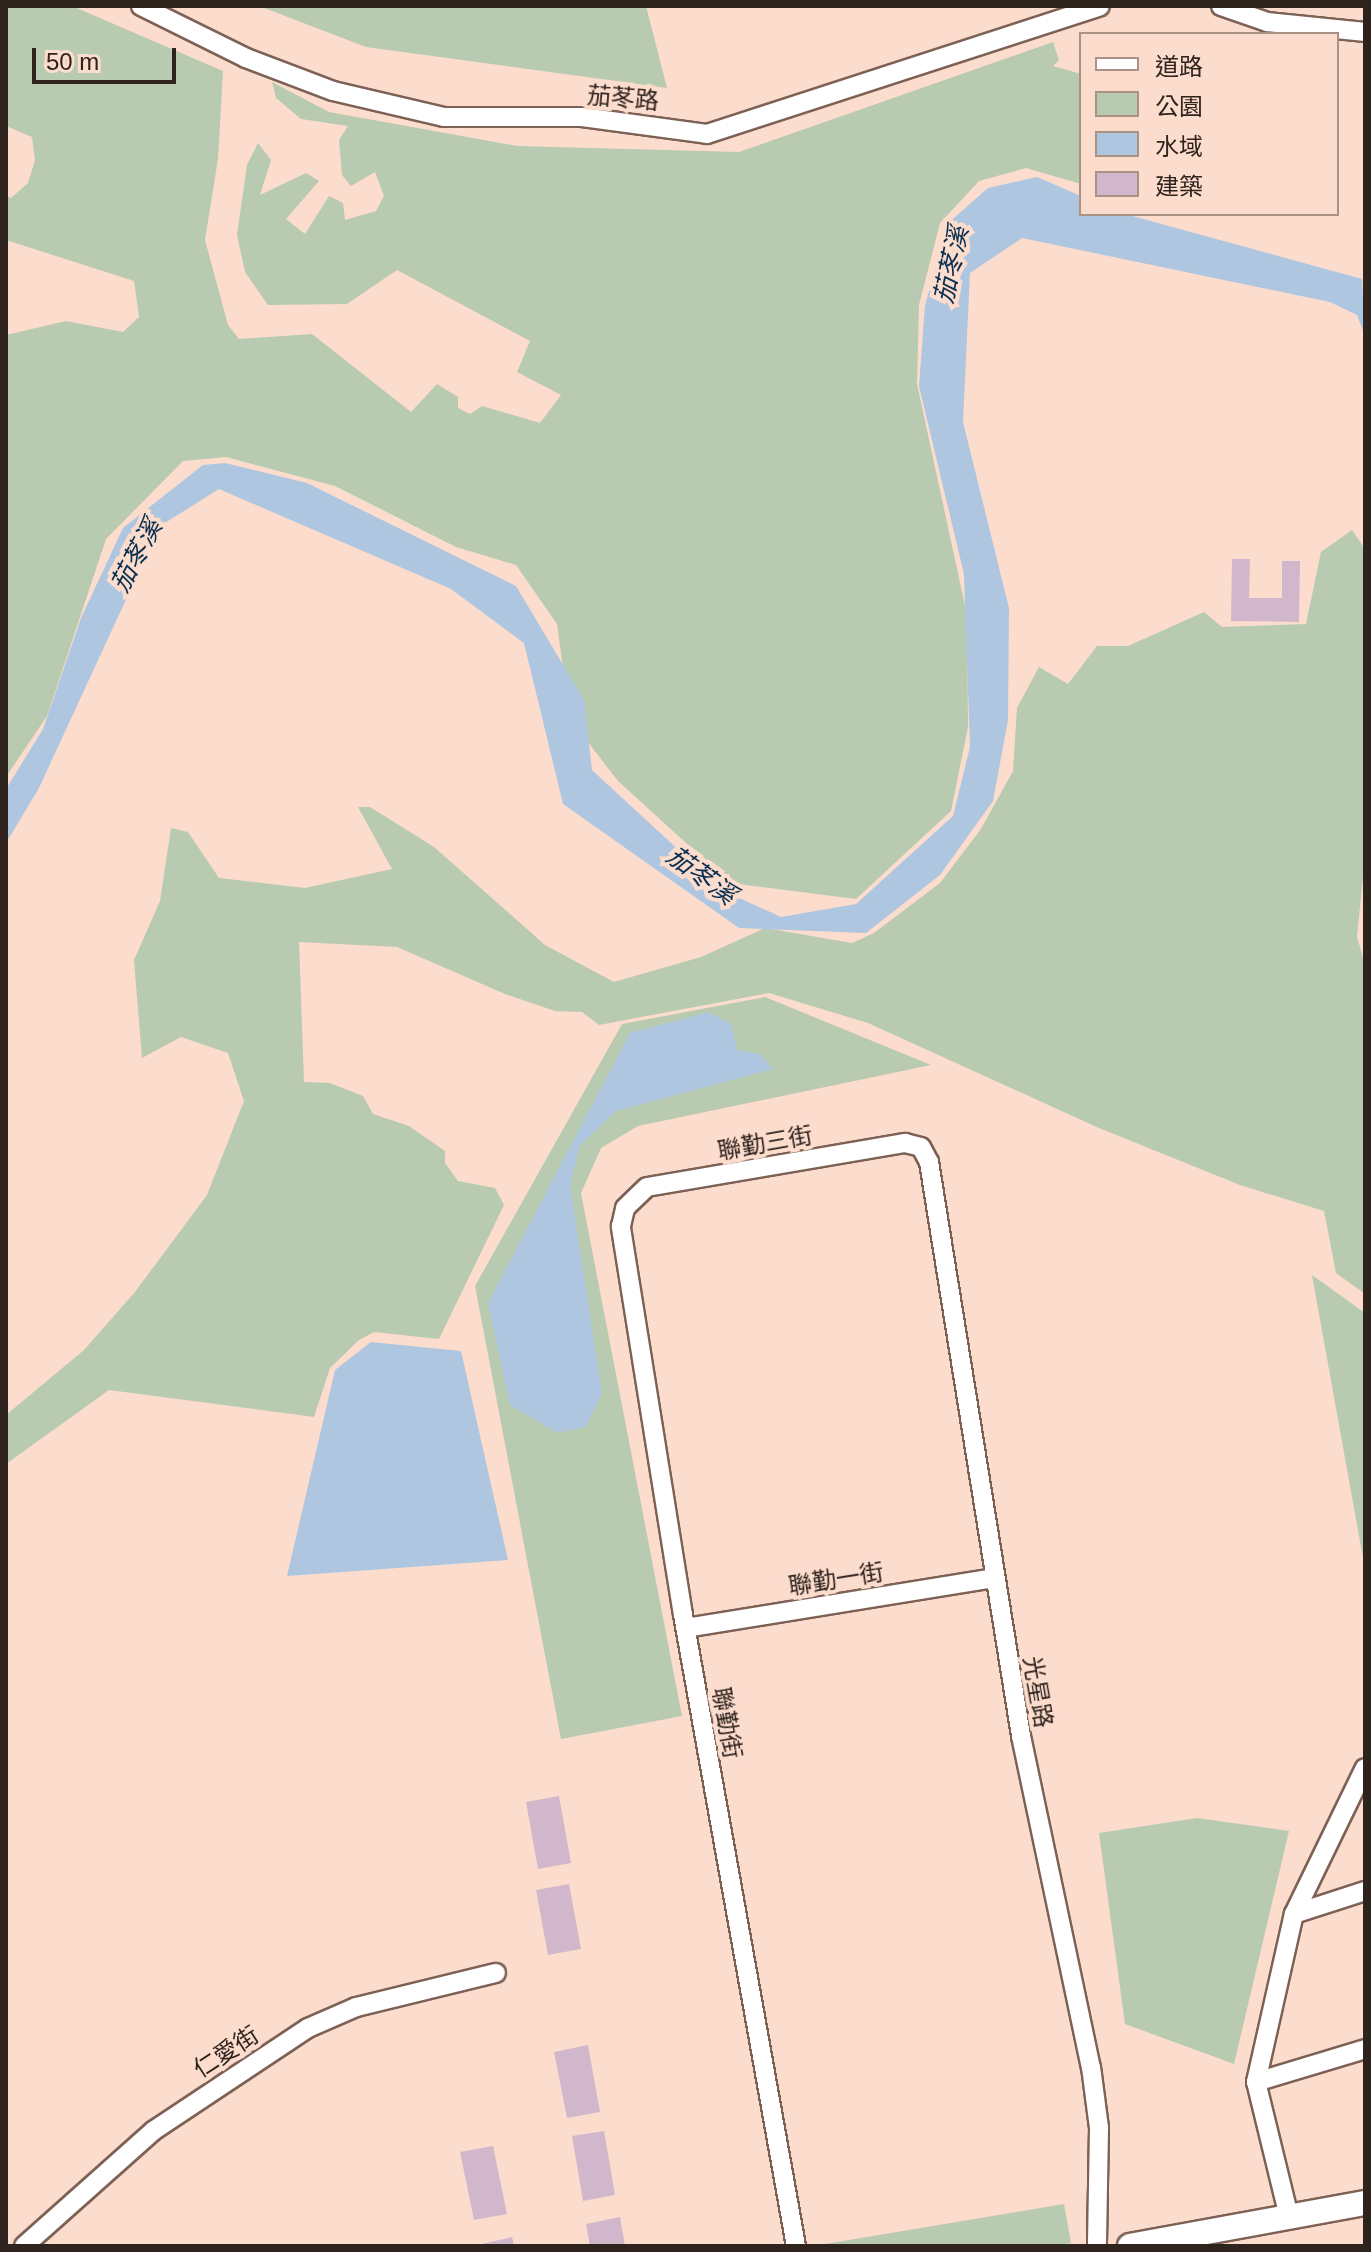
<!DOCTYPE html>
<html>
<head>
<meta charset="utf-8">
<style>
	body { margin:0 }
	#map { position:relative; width:1371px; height:2252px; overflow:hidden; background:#fcdccd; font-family:Helvetica,"Noto Sans TC",sans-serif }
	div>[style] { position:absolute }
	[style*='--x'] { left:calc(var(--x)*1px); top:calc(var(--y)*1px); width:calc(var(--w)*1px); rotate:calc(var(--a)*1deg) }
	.green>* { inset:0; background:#b8cab0 }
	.water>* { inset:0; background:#aec6e0 }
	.building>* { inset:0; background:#d1b7cb }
	.roads { filter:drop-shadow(2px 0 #7d6155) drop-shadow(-2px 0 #7d6155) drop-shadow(0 2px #7d6155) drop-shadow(0 -2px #7d6155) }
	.street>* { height:18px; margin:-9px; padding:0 9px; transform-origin:9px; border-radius:9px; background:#fff }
	.secondary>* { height:24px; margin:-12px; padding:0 12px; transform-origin:12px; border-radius:12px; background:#fff }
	span { translate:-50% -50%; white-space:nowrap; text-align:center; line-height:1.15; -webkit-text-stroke:8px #fcdccd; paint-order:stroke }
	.street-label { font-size:24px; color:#2f231e }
	.water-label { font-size:26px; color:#092f51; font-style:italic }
	.frame { position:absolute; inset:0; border:8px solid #2f231e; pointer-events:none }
	.legend { position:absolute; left:1079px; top:32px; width:260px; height:184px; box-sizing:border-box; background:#fcdccd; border:2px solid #aa9287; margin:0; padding:10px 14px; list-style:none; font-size:24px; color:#2f231e }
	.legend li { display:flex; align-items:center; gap:16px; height:40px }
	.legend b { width:40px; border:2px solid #aa9287 }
	.scale { position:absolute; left:32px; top:48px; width:144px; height:36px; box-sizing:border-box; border:4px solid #2f231e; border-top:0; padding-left:10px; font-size:24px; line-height:28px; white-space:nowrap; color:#2f231e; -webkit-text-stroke:6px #fcdccd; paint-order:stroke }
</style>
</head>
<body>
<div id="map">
	<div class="green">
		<i style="clip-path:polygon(6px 6px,72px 6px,223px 71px,218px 159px,205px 240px,228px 325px,239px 339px,312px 334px,411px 412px,437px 384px,458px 397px,458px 408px,470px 414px,482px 406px,540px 423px,561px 395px,517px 372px,530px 341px,397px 270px,347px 304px,268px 305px,245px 272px,237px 235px,247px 165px,258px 143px,271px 160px,260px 195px,306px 173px,319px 181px,286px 219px,305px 234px,329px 196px,343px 203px,345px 220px,376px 211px,384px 196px,375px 172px,351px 186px,342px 175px,339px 140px,348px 126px,301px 119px,276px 98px,272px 82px,329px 112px,517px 146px,739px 152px,1053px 42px,1059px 60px,1053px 66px,1081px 74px,1081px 184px,1026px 168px,979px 181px,940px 223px,919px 305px,917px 384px,967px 615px,968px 727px,951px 811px,856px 899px,730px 883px,618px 781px,570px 719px,557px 624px,516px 565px,456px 547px,335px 486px,226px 457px,183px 461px,106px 539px,47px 716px,6px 777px,6px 335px,66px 321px,123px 332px,139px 317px,134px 281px,6px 240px,6px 196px,11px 198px,28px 183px,35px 160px,32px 137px,6px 126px)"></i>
		<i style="clip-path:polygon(259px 6px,646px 6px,667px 88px,366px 47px)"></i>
		<i style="clip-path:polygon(1352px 530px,1365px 549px,1365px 856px,1357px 937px,1365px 964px,1365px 1294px,1336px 1273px,1324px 1211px,1240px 1185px,1099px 1128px,868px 1023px,769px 993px,599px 1025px,582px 1012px,555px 1011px,505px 994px,397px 947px,299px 942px,304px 1082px,330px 1083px,363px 1096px,373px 1114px,409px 1126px,445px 1151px,445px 1163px,458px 1181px,495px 1188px,504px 1205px,439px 1339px,374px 1332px,359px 1340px,330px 1368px,314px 1417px,109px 1390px,6px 1464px,6px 1415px,84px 1350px,135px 1292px,207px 1195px,244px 1101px,228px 1053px,181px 1037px,142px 1058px,134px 960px,160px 901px,171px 828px,188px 832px,219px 878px,305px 888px,392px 869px,358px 807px,370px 807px,434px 847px,545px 945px,614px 982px,701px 957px,765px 928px,852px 943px,874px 933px,940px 883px,981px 829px,1013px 771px,1017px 708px,1039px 667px,1068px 684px,1097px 646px,1128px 646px,1204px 612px,1222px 627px,1306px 624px,1321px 552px)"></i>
		<i style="clip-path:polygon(765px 997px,931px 1065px,638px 1126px,601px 1148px,581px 1193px,682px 1716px,561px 1739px,475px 1286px,622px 1024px)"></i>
		<i style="clip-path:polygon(1312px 1275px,1365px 1313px,1365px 1569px)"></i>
		<i style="clip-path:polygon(1197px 1818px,1289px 1831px,1234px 2064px,1125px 2024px,1099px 1833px)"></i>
		<i style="clip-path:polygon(1064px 2204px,1071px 2243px,1055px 2246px,813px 2246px)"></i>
	</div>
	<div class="water">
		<i style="clip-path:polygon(1037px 177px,1081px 196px,1081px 214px,1125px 214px,1362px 279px,1365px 336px,1357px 315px,1330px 302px,1022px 238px,970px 273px,963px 422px,1009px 608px,1008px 720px,993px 801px,940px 875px,866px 933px,739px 928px,563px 804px,524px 643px,451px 589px,219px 489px,160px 526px,39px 788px,6px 843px,6px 789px,43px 729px,81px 618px,123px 528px,203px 465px,225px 463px,307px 483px,516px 586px,584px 700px,592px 770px,722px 890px,781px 917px,856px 904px,953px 816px,970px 747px,964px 574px,919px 386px,925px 306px,946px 225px,988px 188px)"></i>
		<i style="clip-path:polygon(709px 1012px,731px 1024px,737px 1050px,760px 1054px,773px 1069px,616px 1111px,580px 1145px,570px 1185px,602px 1394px,586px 1427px,557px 1433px,510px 1405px,488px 1303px,630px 1033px)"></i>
		<i style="clip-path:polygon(371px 1342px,461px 1351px,508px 1560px,287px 1576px,335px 1370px)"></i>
	</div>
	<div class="building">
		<i style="clip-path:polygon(1232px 559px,1250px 559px,1249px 598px,1282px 598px,1282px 561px,1300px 561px,1299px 622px,1231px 621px)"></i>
		<i style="clip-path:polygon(559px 1796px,571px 1863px,538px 1869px,526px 1802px)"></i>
		<i style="clip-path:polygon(569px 1884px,581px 1949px,548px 1955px,536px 1890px)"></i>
		<i style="clip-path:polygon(588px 2045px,600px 2112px,567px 2118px,554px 2052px)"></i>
		<i style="clip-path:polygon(604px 2131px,615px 2195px,583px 2201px,572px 2136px)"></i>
		<i style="clip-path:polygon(493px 2146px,507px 2214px,474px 2220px,460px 2152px)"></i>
		<i style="clip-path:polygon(620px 2217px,625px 2246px,590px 2246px,586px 2224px)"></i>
		<i style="clip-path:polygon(512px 2237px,514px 2246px,478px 2246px,478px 2245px)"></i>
	</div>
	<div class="roads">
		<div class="street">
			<i style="--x:141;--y:6;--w:117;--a:26.3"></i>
			<i style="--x:246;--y:58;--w:93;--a:20.8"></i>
			<i style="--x:333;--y:91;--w:114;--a:13.2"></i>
			<i style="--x:444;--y:117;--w:138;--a:0"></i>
			<i style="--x:582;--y:117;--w:126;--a:7.7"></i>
			<i style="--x:707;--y:134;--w:413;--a:-18"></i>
			<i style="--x:1221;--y:6;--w:49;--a:19.2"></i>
			<i style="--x:1267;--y:22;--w:99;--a:5.8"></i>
			<i style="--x:686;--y:1628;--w:312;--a:-9.2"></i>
			<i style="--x:1294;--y:1914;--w:75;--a:-17.9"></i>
			<i style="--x:1256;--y:2082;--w:114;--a:-16.8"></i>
			<i style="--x:1289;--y:2217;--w:139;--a:-103.7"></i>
			<i style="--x:1256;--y:2082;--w:172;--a:-77.3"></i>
			<i style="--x:1294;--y:1914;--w:162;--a:-64.1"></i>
			<i style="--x:24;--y:2246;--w:173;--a:-41.7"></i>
			<i style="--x:153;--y:2131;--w:186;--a:-33.6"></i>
			<i style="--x:308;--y:2028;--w:52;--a:-23.6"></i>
			<i style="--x:356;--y:2007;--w:144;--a:-13.7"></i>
			<i style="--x:796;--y:2246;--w:641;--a:-100.15"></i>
			<i style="--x:683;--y:1615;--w:394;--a:-99.1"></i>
			<i style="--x:621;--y:1226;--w:18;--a:-77"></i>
			<i style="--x:625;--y:1208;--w:30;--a:-44"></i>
			<i style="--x:647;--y:1187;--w:262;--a:-9.7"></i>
			<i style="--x:905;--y:1143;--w:16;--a:14"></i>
			<i style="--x:921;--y:1147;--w:17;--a:62"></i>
			<i style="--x:929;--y:1162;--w:581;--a:80.89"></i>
			<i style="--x:1021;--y:1736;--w:338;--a:78.1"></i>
			<i style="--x:1091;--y:2067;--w:62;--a:82.5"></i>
			<i style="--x:1099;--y:2128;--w:118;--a:91"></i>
		</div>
		<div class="secondary">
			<i style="--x:1130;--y:2246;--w:239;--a:-10.4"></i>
		</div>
	</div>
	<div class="street-label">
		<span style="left:623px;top:98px;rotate:5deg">茄苳路</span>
		<span style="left:765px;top:1143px;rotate:-10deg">聯勤三街</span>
		<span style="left:836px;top:1579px;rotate:-9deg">聯勤一街</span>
		<span style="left:1038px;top:1692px;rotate:80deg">光星路</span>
		<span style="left:727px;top:1723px;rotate:80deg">聯勤街</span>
		<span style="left:226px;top:2052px;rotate:-33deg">仁愛街</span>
	</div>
	<div class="water-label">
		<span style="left:952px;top:265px;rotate:-78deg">茄苳溪</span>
		<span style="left:137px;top:556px;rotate:-62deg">茄苳溪</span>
		<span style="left:701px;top:876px;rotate:36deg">茄苳溪</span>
	</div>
	<div class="frame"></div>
	<ul class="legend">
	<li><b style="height:10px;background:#fff"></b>道路</li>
	<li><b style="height:22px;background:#b8cab0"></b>公園</li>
	<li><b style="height:22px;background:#aec6e0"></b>水域</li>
	<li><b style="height:22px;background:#d1b7cb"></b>建築</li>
	</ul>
	<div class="scale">50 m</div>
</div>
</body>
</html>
